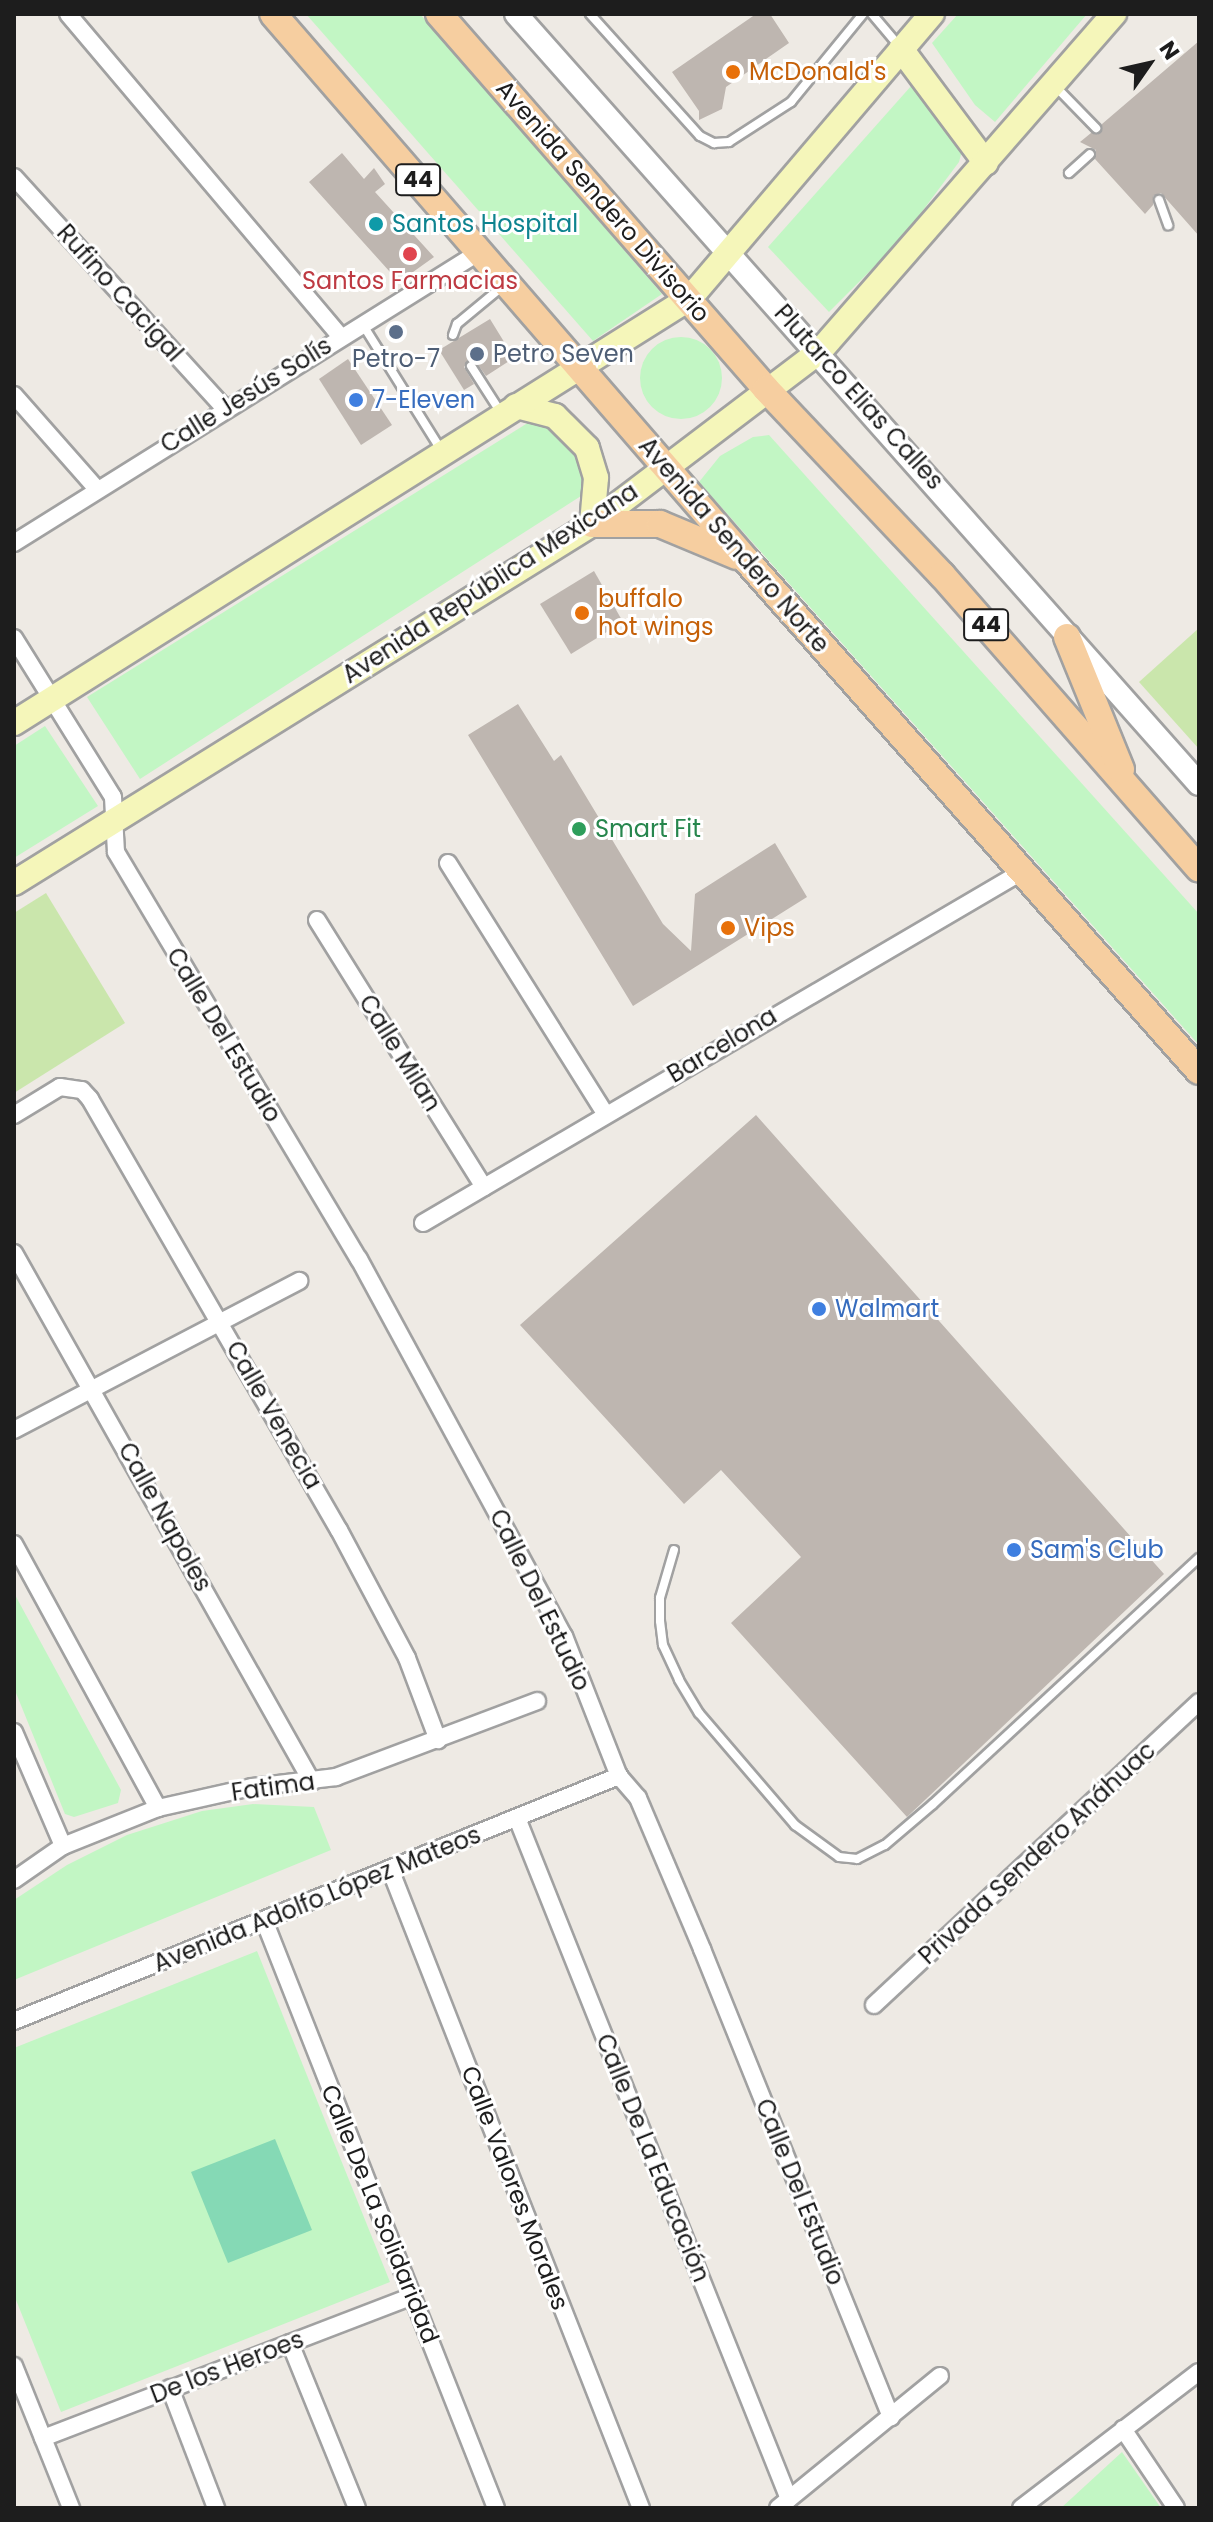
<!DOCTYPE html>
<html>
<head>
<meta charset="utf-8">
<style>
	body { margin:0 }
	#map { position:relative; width:1213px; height:2522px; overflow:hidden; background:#eeeae4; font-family:Poppins,sans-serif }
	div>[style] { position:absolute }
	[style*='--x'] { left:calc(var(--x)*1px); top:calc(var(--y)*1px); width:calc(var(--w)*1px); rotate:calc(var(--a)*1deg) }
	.grass>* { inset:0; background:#cae6ac }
	.park>* { inset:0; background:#c2f6c4 }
	.round { border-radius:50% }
	.pitch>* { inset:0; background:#85d9b5 }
	.building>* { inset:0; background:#beb6b0 }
	.roads { filter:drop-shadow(2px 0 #a1a1a1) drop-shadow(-2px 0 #a1a1a1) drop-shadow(0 2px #a1a1a1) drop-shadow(0 -2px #a1a1a1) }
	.service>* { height:8px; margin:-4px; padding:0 4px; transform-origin:4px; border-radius:4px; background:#fff }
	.minor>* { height:16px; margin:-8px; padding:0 8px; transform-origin:8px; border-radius:8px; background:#fff }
	.tertiary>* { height:22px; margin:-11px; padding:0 11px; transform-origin:11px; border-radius:11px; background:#fff }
	.secondary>* { height:24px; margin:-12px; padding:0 12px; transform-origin:12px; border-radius:12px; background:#f5f6ba }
	.primary>* { height:26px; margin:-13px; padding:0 13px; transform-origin:13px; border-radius:13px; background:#f6cea0 }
	.dots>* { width:22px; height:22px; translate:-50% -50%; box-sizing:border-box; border:4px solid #fff; border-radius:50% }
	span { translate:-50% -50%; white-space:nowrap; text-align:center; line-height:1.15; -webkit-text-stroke:6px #fff; paint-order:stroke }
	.shield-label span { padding:2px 6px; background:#fff; border:2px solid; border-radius:6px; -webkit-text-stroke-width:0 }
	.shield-label { font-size:22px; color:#1d1d1d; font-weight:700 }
	.food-label { font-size:24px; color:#c56008 }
	.left { translate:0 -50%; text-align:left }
	.street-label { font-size:24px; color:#1d1d1d }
	.culture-label { font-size:24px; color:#0d838f }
	.health-label { font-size:24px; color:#be3a42 }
	.service-label { font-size:24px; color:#4e5e75 }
	.shop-label { font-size:24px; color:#366cbe }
	.leisure-label { font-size:24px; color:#27864d }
	.frame { position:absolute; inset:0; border:16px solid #1d1d1d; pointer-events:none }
	.north { position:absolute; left:1109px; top:24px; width:80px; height:80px; -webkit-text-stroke:6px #fff; paint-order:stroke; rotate:56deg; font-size:22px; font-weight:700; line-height:32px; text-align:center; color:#1d1d1d }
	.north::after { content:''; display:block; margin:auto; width:28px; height:36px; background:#1d1d1d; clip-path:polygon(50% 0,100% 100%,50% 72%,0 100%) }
</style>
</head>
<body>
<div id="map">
	<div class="grass">
		<i style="clip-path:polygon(1199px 628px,1199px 749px,1139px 682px)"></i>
		<i style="clip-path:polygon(46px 893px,125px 1023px,14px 1093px,14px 913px)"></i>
	</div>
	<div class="park">
		<i style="clip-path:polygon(306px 14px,420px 14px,662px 294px,593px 341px)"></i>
		<i style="clip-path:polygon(958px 14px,1087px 14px,995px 122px,975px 105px,932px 43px)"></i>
		<i style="clip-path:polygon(912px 85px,949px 127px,962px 151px,959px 162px,900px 241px,829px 312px,768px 247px)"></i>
		<i class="round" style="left:640px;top:337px;width:82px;height:82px"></i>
		<i style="clip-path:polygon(534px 419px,546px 422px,578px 446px,587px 485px,581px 496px,140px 779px,87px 697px)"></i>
		<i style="clip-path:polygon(769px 435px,1199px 914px,1199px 1045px,699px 482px,720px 456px,753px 437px)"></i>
		<i style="clip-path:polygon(45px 726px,98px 806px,14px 858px,14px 746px)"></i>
		<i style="clip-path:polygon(14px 1593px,121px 1790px,118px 1803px,74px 1817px,65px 1814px,14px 1688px)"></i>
		<i style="clip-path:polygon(253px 1804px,314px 1807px,331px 1850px,14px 1980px,14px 1900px,67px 1865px,127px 1835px,202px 1811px)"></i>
		<i style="clip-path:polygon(257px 1951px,390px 2282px,61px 2412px,14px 2295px,14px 2048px)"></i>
		<i style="clip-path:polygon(1122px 2452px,1161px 2508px,1061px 2508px)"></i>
	</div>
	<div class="pitch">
		<i style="clip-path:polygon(275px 2139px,312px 2230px,228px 2263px,191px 2172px)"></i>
	</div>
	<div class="building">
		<i style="clip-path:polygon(756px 14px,770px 14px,789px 43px,726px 87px,722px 109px,699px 120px,699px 111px,672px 72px)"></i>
		<i style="clip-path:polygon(1199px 41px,1199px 236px,1161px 193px,1153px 196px,1153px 205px,1145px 214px,1095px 159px,1096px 150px,1080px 142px,1091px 133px,1100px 133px,1102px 124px)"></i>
		<i style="clip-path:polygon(342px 153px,364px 179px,374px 168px,385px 184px,375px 192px,434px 257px,399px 282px,309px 182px)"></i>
		<i style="clip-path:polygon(490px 319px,514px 358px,486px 376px,476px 362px,468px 360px,464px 367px,474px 384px,464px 390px,439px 350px)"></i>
		<i style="clip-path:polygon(348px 359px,392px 425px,361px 445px,319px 379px)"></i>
		<i style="clip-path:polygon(594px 571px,623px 622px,571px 654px,540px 604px)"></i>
		<i style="clip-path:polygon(518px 704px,554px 761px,561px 755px,663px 924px,691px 951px,695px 894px,775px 843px,807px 897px,633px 1006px,468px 735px)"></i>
		<i style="clip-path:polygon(756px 1115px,1164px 1574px,907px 1817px,731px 1623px,801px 1557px,721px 1470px,684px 1504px,520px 1325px)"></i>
	</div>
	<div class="roads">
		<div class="service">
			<i style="--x:590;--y:14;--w:164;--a:48"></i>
			<i style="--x:700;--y:136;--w:16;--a:27"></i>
			<i style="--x:714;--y:143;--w:15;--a:-4"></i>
			<i style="--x:729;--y:142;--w:74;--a:-32.8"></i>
			<i style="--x:791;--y:102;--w:114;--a:-50.7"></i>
			<i style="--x:872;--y:14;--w:43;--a:49.7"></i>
			<i style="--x:1055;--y:86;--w:59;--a:45.7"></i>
			<i style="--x:1069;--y:173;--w:28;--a:-42"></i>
			<i style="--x:1159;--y:200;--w:27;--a:70"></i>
			<i style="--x:363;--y:325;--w:147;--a:58"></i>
			<i style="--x:453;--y:335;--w:12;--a:-70"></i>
			<i style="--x:457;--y:324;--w:60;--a:-39.6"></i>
			<i style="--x:471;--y:366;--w:56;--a:57.4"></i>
			<i style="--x:674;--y:1550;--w:50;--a:106.3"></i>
			<i style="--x:660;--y:1598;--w:23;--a:90"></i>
			<i style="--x:660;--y:1621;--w:24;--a:83"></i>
			<i style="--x:663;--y:1645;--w:38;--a:65"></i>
			<i style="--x:679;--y:1680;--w:39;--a:59"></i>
			<i style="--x:699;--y:1713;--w:148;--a:49.4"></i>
			<i style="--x:795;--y:1825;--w:54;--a:36"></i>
			<i style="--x:839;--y:1857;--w:18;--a:6"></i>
			<i style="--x:857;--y:1859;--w:31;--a:-27"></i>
			<i style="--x:885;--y:1845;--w:63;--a:-40.5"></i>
			<i style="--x:933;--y:1804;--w:362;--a:-42.8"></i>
		</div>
		<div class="minor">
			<i style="--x:68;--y:14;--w:423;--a:49.8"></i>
			<i style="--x:14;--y:177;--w:315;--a:47.7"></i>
			<i style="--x:14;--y:395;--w:124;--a:48.6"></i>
			<i style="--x:14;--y:543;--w:551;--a:-32.02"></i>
			<i style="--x:14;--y:638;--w:187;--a:58.1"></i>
			<i style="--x:113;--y:797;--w:55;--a:86.9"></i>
			<i style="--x:116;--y:852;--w:474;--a:59.2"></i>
			<i style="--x:359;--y:1259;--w:429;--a:61.5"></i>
			<i style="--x:564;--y:1636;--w:150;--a:68.6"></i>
			<i style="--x:619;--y:1776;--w:29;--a:49"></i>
			<i style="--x:638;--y:1798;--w:164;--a:67"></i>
			<i style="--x:702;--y:1949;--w:505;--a:68.01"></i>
			<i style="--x:448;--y:863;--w:297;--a:57.9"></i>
			<i style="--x:317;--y:920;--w:315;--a:58"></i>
			<i style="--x:14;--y:1115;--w:54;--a:-31.3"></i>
			<i style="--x:60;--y:1087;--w:22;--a:8"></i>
			<i style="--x:82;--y:1090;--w:12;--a:48"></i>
			<i style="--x:90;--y:1099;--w:498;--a:60"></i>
			<i style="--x:339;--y:1530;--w:145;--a:62"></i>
			<i style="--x:407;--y:1658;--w:88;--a:69.3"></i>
			<i style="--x:423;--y:1223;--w:696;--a:-30.4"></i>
			<i style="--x:14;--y:1253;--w:607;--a:60.61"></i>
			<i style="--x:14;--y:1430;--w:322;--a:-27.6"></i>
			<i style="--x:14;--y:1544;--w:301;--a:61.4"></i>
			<i style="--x:14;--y:1732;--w:124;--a:66.7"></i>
			<i style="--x:517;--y:1818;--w:733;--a:68.23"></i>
			<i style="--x:390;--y:1869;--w:687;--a:68.56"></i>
			<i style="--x:14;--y:1880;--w:60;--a:-34.8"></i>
			<i style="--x:63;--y:1846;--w:102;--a:-21.8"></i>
			<i style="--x:158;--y:1808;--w:96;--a:-12.6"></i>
			<i style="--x:252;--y:1787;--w:85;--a:-6.8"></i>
			<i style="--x:336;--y:1777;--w:215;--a:-20.7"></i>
			<i style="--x:264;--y:1920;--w:632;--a:68.47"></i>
			<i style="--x:874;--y:2005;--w:444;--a:-43"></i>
			<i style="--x:14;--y:2021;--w:653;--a:-22.05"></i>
			<i style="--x:290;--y:2343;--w:178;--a:67.9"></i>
			<i style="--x:14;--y:2366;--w:153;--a:68.1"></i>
			<i style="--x:170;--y:2388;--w:129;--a:69"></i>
			<i style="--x:1123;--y:2429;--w:95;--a:56.1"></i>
			<i style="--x:43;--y:2438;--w:395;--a:-21"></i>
			<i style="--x:778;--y:2508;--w:209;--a:-39.2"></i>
			<i style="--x:1021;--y:2508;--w:224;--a:-37.4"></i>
		</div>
		<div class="tertiary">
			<i style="--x:516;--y:14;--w:1029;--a:48.43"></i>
		</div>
		<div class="secondary">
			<i style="--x:901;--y:49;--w:142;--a:53.3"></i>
			<i style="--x:516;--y:406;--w:40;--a:14.4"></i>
			<i style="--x:555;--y:416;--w:45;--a:45"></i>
			<i style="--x:587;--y:448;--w:31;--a:73"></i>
			<i style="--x:596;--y:478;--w:46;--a:95"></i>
			<i style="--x:14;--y:723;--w:798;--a:-32.16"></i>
			<i style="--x:690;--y:298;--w:373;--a:-49.6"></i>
			<i style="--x:14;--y:883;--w:680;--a:-31.84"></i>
			<i style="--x:592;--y:524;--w:285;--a:-37.2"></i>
			<i style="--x:819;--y:352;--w:449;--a:-48.9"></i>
		</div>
		<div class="primary">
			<i style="--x:273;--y:14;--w:724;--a:49.09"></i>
			<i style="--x:747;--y:561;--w:681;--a:48.45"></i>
			<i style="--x:439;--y:14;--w:498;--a:48.9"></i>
			<i style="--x:766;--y:389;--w:256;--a:46.6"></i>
			<i style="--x:942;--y:575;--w:390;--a:48.8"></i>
			<i style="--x:592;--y:524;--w:68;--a:0"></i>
			<i style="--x:660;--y:524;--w:83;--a:22.6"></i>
			<i style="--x:1067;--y:637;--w:143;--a:67.8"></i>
		</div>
	</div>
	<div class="dots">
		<i style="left:733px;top:72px;background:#e8710a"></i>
		<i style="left:376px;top:224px;background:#0f9aa8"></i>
		<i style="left:410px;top:254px;background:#e0444e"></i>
		<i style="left:396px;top:332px;background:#5c6f8a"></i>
		<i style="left:477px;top:354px;background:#5c6f8a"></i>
		<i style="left:356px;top:400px;background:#3f7fe0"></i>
		<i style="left:582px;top:613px;background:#e8710a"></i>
		<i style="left:579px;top:829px;background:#2e9e5b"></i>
		<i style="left:728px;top:928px;background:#e8710a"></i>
		<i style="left:819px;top:1309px;background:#3f7fe0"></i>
		<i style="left:1014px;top:1550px;background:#3f7fe0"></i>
	</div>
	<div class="shield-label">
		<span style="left:418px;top:180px">44</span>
		<span style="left:986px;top:625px">44</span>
	</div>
	<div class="food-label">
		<span class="left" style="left:749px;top:72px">McDonald's</span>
		<span class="left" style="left:598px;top:613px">buffalo<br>hot wings</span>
		<span class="left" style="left:744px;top:928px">Vips</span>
	</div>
	<div class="street-label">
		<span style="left:603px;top:201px;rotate:49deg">Avenida Sendero Divisorio</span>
		<span style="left:120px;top:293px;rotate:48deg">Rufino Cacigal</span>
		<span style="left:246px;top:395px;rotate:-32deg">Calle Jesús Solís</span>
		<span style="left:859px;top:397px;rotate:48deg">Plutarco Elias Calles</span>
		<span style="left:734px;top:545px;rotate:49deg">Avenida Sendero Norte</span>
		<span style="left:490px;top:583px;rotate:-33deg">Avenida República Mexicana</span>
		<span style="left:224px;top:1035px;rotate:59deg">Calle Del Estudio</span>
		<span style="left:722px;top:1045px;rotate:-31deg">Barcelona</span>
		<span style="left:400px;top:1053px;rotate:58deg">Calle Milan</span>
		<span style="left:274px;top:1415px;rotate:60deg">Calle Venecia</span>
		<span style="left:165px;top:1517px;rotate:61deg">Calle Napoles</span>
		<span style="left:540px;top:1600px;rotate:64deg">Calle Del Estudio</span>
		<span style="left:273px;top:1787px;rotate:-8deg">Fatima</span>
		<span style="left:1037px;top:1853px;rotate:-43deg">Privada Sendero Anáhuac</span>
		<span style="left:317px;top:1899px;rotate:-22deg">Avenida Adolfo López Mateos</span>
		<span style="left:653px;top:2158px;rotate:68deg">Calle De La Educación</span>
		<span style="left:515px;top:2188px;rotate:69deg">Calle Valores Morales</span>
		<span style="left:800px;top:2192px;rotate:68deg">Calle Del Estudio</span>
		<span style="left:380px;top:2214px;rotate:68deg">Calle De La Solidaridad</span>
		<span style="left:227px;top:2367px;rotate:-21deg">De los Heroes</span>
	</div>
	<div class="culture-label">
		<span class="left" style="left:392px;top:224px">Santos Hospital</span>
	</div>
	<div class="health-label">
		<span style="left:410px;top:281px">Santos Farmacias</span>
	</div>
	<div class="service-label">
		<span class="left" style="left:493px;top:354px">Petro Seven</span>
		<span style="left:396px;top:359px">Petro-7</span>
	</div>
	<div class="shop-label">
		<span class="left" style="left:372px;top:400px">7-Eleven</span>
		<span class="left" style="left:835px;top:1309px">Walmart</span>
		<span class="left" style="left:1030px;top:1550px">Sam's Club</span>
	</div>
	<div class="leisure-label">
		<span class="left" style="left:595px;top:829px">Smart Fit</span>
	</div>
	<div class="frame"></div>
	<div class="north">N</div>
</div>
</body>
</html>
